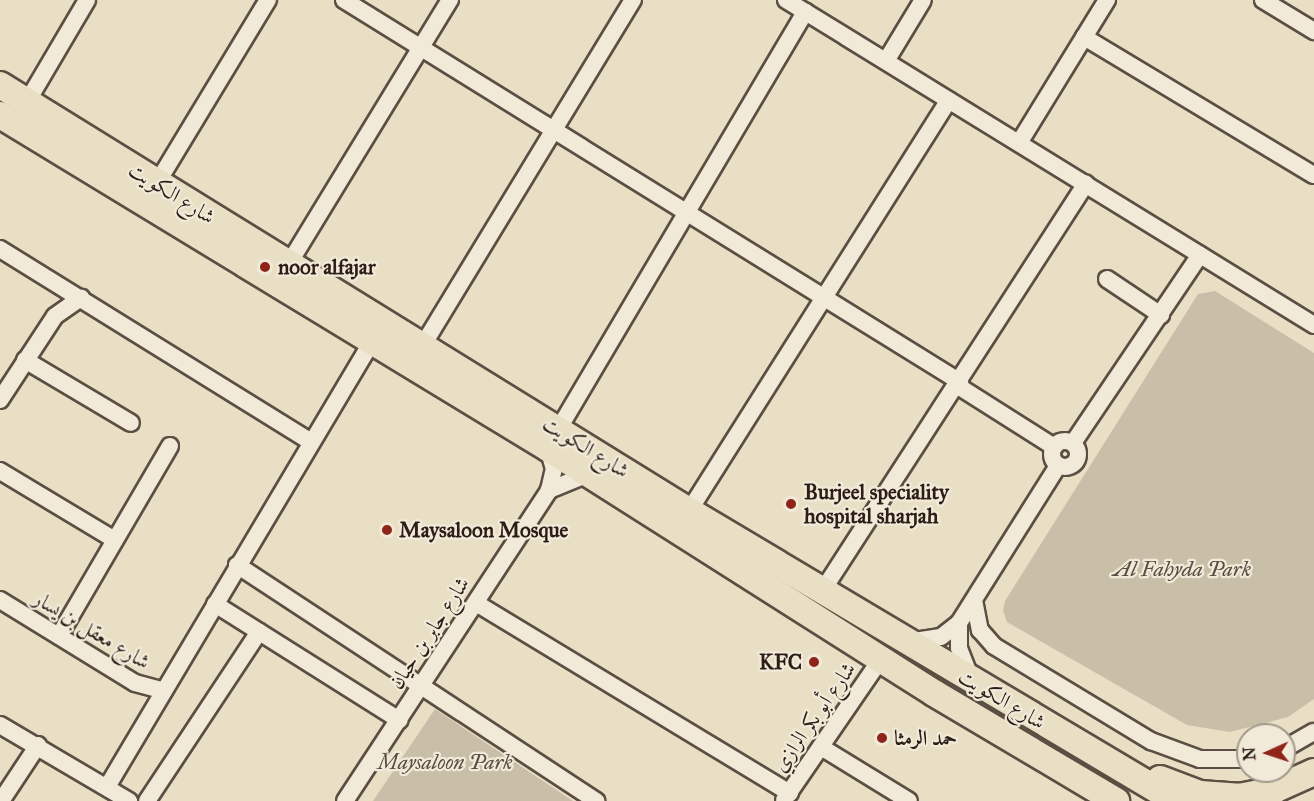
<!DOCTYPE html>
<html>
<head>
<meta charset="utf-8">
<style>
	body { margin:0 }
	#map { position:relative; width:1314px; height:801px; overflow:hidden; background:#e9dfc5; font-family:"IM FELL Great Primer",Amiri,serif }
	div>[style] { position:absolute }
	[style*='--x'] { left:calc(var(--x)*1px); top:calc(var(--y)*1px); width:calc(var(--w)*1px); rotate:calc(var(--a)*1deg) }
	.green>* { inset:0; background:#c9bea7 }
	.roads { filter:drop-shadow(2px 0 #5c4e42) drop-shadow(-2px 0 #5c4e42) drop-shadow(0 2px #5c4e42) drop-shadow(0 -2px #5c4e42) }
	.minor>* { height:16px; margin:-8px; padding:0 8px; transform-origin:8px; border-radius:8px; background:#f1ead9 }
	.minor>.ring { margin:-8px; padding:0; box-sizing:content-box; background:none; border:16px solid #f1ead9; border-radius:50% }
	.primary>* { height:26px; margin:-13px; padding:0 13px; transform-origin:13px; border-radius:13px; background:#e9dfc5 }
	.dots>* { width:16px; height:16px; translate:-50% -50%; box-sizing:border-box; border:3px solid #f1ead9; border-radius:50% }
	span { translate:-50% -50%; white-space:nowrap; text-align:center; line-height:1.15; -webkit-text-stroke:4.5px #f1ead9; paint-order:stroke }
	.street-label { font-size:21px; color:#2d1d16 }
	.poi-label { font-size:21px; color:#2d1d16; font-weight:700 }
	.left { translate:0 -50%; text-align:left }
	.right { translate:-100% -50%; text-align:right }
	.park-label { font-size:21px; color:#5c4d42; font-style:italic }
	.north { position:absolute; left:1236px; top:723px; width:60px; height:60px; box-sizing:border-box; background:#f1ead9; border:2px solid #a3988b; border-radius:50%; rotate:267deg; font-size:16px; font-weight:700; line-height:24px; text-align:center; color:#2d1d16 }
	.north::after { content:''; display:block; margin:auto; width:21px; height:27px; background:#8f2418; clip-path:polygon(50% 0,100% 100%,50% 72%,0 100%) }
</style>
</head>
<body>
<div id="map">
	<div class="green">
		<i style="clip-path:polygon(1215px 291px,1314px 353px,1314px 699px,1288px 717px,1230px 732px,1187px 725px,1007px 622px,1003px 610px,1005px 601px,1198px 294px)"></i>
		<i style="clip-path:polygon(435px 709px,573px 801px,373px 801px)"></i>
	</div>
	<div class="roads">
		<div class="minor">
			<i style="--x:344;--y:0;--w:725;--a:31.8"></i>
			<i style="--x:786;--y:0;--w:620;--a:31.61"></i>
			<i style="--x:1263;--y:0;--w:60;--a:31.3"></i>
			<i style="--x:1084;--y:37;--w:268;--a:31"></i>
			<i style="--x:886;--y:61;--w:71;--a:-58.8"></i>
			<i style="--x:27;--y:102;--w:118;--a:-59.5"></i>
			<i style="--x:1019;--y:143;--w:168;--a:-58.4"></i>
			<i style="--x:157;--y:183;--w:214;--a:-58.8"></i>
			<i style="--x:0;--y:249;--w:366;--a:31.8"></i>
			<i style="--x:288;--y:265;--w:311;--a:-58.6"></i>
			<i style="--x:1107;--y:279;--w:65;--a:33.7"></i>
			<i style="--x:423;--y:345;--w:404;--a:-58.7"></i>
			<i style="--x:25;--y:360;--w:123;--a:30.7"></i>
			<i style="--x:958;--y:386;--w:114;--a:32.4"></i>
			<i style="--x:0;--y:400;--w:100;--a:-56.8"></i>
			<i style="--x:55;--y:316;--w:32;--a:-35"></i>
			<i style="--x:558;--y:430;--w:486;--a:-59.4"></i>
			<i class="ring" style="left:1052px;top:441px;width:10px;height:10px"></i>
			<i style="--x:1073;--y:443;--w:227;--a:-56"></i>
			<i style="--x:0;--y:471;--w:134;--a:31"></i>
			<i style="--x:549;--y:490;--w:42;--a:-22.3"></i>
			<i style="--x:689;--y:511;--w:486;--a:-57.7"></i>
			<i style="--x:237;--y:565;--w:430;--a:33.3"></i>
			<i style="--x:823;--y:590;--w:484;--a:-57.1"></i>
			<i style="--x:0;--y:600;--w:158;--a:31.6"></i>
			<i style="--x:135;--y:683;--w:30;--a:15"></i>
			<i style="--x:974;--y:600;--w:31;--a:79"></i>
			<i style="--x:980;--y:630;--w:21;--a:49"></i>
			<i style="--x:994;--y:646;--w:184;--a:31.2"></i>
			<i style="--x:1151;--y:741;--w:52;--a:20.2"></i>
			<i style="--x:1200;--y:759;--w:48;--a:0"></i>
			<i style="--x:476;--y:603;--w:367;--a:31.2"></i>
			<i style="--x:215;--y:604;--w:218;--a:32.2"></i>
			<i style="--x:959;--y:623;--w:25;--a:90"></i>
			<i style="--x:959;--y:648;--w:31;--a:69"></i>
			<i style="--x:59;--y:636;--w:220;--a:-59.7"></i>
			<i style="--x:908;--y:642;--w:33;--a:-9"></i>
			<i style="--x:941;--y:637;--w:23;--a:-38"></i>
			<i style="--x:959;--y:623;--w:186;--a:-57.8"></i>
			<i style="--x:0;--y:725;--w:150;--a:30.5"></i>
			<i style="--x:821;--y:747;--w:103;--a:31.5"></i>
			<i style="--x:1284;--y:749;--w:34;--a:-30"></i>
			<i style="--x:107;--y:787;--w:517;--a:-59.26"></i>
			<i style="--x:784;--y:800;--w:171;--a:-55.5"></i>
			<i style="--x:1;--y:801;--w:67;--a:-56.5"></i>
			<i style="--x:147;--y:801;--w:203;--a:-56.5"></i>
			<i style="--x:345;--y:801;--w:372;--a:-56.7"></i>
			<i style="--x:549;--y:490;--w:22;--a:-77"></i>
			<i style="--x:554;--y:469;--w:22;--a:-106"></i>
		</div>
		<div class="primary">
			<i style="--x:0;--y:85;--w:810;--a:31.73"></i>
			<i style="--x:689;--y:511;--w:567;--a:30.77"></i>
			<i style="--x:0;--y:115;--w:641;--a:31.29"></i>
			<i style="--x:548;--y:448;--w:457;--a:32.4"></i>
			<i style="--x:934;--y:693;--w:212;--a:30.7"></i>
			<i style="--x:1160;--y:779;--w:43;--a:20.6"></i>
			<i style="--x:1200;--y:794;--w:39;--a:4"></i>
			<i style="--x:1239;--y:797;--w:36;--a:-11"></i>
			<i style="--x:1274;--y:790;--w:44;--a:-24.2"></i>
		</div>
	</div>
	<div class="dots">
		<i style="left:265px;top:267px;background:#8f2418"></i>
		<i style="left:791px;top:504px;background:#8f2418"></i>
		<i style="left:387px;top:530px;background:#8f2418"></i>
		<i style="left:814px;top:662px;background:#8f2418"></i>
		<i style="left:882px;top:738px;background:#8f2418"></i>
	</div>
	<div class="street-label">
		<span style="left:172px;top:193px;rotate:32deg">شارع الكويت</span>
		<span style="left:586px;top:447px;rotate:32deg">شارع الكويت</span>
		<span style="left:92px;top:630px;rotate:31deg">شارع معقل بن يسار</span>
		<span style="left:429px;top:633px;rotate:-57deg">شارع جابر بن حيان</span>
		<span style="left:1002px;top:699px;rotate:31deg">شارع الكويت</span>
		<span style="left:814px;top:717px;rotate:-55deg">شارع أبو بكر الرازي</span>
	</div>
	<div class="poi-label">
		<span class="left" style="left:278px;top:267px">noor alfajar</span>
		<span class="left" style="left:804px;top:504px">Burjeel speciality<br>hospital sharjah</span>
		<span class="left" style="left:399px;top:530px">Maysaloon Mosque</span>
		<span class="right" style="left:802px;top:662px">KFC</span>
		<span class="left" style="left:894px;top:738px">حمد الرمثا</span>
	</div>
	<div class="park-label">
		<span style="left:1182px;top:569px">Al Fahyda Park</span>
		<span style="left:445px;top:762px">Maysaloon Park</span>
	</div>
	<div class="north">N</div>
</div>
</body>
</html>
